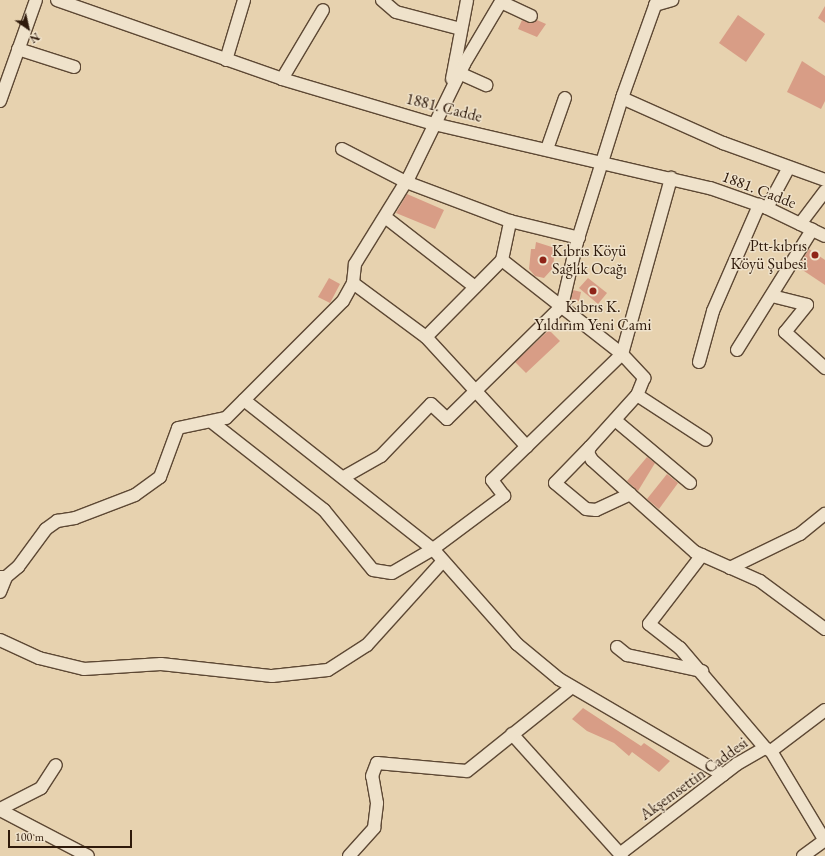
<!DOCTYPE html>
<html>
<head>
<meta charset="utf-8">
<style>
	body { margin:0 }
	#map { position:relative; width:825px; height:856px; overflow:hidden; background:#e7d2af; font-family:"EB Garamond",serif }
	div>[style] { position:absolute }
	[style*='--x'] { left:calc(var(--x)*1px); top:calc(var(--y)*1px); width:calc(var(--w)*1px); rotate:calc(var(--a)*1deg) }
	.building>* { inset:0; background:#d89d86 }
	.roads { filter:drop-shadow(1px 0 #5d4834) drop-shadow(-1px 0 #5d4834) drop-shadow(0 1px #5d4834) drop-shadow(0 -1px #5d4834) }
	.minor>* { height:12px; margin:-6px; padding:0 6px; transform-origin:6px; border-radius:6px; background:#efe2cb }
	.dots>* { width:11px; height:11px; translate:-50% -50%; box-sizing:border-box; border:2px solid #efe2cb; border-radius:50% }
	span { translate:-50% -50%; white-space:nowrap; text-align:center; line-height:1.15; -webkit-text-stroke:3px #efe2cb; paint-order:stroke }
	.street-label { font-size:16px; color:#2f1a0b }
	.poi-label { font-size:16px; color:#2f1a0b }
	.right { translate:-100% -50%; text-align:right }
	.left { translate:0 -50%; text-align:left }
	.north { position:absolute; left:8px; top:8px; width:40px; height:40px; -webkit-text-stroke:3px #efe2cb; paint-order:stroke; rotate:146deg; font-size:11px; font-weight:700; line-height:16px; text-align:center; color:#2f1a0b }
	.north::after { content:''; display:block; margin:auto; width:14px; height:18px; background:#2f1a0b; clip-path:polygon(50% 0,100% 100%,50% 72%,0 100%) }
	.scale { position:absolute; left:8px; top:830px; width:124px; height:18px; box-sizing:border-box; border:2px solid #2f1a0b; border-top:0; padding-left:5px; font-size:12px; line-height:14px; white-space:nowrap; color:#2f1a0b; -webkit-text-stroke:3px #efe2cb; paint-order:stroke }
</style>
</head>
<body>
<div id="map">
	<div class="building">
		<i style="clip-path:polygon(825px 6px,825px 23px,818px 18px)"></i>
		<i style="clip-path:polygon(738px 15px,765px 34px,746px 62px,719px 43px)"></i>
		<i style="clip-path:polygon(522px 20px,531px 23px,537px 20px,546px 24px,537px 37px,518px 29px)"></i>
		<i style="clip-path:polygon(802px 61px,825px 76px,825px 101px,821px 109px,787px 92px)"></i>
		<i style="clip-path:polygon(407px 194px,444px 210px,435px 229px,396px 213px)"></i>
		<i style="clip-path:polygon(536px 242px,555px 248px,553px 268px,544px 278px,535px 276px,529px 269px,531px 249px,535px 249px)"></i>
		<i style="clip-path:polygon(809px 249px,825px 260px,825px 285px,798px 267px)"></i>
		<i style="clip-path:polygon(329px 278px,340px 284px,330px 303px,318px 297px)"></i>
		<i style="clip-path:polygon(588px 278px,607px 293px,598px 304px,579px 288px)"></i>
		<i style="clip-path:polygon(573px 290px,581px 292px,579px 301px,571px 300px)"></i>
		<i style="clip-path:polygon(549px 330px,560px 341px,526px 373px,515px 362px)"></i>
		<i style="clip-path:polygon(647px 457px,655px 463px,638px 491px,627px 481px)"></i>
		<i style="clip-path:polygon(667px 474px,678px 483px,659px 509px,647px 499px)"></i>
		<i style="clip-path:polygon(583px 708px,641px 746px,644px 743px,670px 761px,659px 772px,632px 752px,629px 756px,614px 743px,587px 731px,572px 719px)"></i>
	</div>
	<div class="roads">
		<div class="minor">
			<i style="--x:57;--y:0;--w:238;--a:19.3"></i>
			<i style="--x:282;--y:79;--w:159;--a:16.5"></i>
			<i style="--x:434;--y:124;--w:283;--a:13.1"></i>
			<i style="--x:710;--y:188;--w:60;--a:19.3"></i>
			<i style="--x:767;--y:208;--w:64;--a:25.8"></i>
			<i style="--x:382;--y:0;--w:18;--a:41"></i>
			<i style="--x:396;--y:12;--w:67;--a:14.7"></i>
			<i style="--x:501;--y:2;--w:33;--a:25"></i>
			<i style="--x:655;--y:5;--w:18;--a:-16"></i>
			<i style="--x:18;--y:49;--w:59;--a:17.8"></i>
			<i style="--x:226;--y:60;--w:63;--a:-73.3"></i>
			<i style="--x:459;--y:73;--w:30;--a:24"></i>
			<i style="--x:282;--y:79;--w:80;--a:-59.3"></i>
			<i style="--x:452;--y:79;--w:80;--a:-79.2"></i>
			<i style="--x:622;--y:98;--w:111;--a:24"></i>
			<i style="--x:723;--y:143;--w:109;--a:19.9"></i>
			<i style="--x:0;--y:101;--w:107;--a:-70.4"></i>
			<i style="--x:342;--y:149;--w:72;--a:27.3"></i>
			<i style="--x:406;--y:182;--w:111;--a:20.6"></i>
			<i style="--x:510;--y:221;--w:71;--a:13.8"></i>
			<i style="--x:547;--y:149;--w:54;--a:-70.6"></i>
			<i style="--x:767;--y:208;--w:44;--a:-61.7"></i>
			<i style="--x:385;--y:217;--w:114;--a:37.9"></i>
			<i style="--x:800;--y:224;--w:41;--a:-52.9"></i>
			<i style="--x:502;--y:260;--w:152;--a:38.1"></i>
			<i style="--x:622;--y:354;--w:33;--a:47"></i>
			<i style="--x:644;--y:378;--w:18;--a:112"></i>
			<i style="--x:637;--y:395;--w:70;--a:132.1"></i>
			<i style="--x:590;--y:447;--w:6;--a:108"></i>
			<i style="--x:588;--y:453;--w:8;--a:60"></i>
			<i style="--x:592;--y:460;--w:138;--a:41.8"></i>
			<i style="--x:695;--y:552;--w:71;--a:24"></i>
			<i style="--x:760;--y:581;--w:81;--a:36.4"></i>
			<i style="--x:353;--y:283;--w:91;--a:36.5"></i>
			<i style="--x:426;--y:337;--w:149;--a:47.4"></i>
			<i style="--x:772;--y:296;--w:36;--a:14"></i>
			<i style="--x:807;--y:305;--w:35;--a:129"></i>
			<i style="--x:785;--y:332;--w:54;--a:42"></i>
			<i style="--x:426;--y:337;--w:108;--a:-45.4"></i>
			<i style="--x:502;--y:260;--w:40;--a:-78"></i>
			<i style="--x:737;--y:350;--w:142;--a:-58"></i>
			<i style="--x:699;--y:362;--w:53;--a:-74.6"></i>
			<i style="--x:713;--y:311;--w:116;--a:-66.5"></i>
			<i style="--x:637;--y:395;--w:82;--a:33.1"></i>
			<i style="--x:244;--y:400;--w:241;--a:38.3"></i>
			<i style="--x:433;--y:549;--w:127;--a:48.5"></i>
			<i style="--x:517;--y:644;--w:55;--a:39.8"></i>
			<i style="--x:559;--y:679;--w:190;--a:30.3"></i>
			<i style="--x:615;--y:420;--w:98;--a:40"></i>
			<i style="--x:213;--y:423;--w:141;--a:38.1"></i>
			<i style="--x:324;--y:510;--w:77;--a:50.8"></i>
			<i style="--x:373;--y:570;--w:19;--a:9"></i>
			<i style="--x:392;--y:573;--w:48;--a:-30.3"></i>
			<i style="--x:433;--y:549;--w:89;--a:-36.7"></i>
			<i style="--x:504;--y:496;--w:20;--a:-127"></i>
			<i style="--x:492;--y:480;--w:181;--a:-44.1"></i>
			<i style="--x:622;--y:354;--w:183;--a:-74.4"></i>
			<i style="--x:590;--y:447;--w:50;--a:134.2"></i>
			<i style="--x:555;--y:483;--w:40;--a:40"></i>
			<i style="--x:586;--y:509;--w:10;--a:6"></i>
			<i style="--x:596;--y:510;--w:38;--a:-25"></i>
			<i style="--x:344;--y:477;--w:43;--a:-29.6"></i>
			<i style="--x:381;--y:456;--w:72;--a:-46.1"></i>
			<i style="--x:431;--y:404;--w:22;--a:43"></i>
			<i style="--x:447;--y:419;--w:161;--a:-44.5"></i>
			<i style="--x:562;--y:306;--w:66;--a:-76.8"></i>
			<i style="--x:577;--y:242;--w:154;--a:-72.6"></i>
			<i style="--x:623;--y:95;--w:101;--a:-70.3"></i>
			<i style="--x:702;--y:555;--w:87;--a:127.5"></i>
			<i style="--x:649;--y:624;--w:39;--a:38"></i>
			<i style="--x:680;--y:648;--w:131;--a:49.6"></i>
			<i style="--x:730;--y:568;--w:78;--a:-25.9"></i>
			<i style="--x:800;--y:534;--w:32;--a:-39"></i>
			<i style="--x:0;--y:577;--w:6;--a:0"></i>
			<i style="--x:6;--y:577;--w:16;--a:-40"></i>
			<i style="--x:18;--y:567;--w:47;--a:-53.6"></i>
			<i style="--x:46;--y:529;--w:14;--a:-36"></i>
			<i style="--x:57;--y:521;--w:18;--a:-9"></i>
			<i style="--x:75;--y:518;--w:64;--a:-21"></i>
			<i style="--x:135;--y:495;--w:31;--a:-36"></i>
			<i style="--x:160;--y:477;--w:52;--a:-69.8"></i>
			<i style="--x:178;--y:428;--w:49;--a:-11.8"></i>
			<i style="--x:226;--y:418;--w:165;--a:-45"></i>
			<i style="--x:343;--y:301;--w:21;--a:-61"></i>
			<i style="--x:353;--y:283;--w:19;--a:-84"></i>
			<i style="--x:355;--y:264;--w:102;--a:-58.2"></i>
			<i style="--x:409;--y:177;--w:126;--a:-64"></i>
			<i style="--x:464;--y:64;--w:74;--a:-59.3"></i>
			<i style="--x:0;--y:592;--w:16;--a:-68"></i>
			<i style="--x:0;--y:640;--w:43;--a:24.8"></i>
			<i style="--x:39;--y:658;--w:46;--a:13.7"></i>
			<i style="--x:84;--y:669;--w:77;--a:-3.7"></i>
			<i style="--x:161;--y:664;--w:112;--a:6.2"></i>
			<i style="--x:272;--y:676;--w:56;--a:-6.1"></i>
			<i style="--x:328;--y:670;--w:46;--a:-32.7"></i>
			<i style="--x:367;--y:645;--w:113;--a:-47.9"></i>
			<i style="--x:617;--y:647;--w:13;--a:39"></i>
			<i style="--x:627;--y:655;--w:77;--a:12"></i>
			<i style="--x:512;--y:734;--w:164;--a:48"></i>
			<i style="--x:771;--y:751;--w:105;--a:59"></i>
			<i style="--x:0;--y:809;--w:46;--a:-27.1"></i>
			<i style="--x:41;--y:788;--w:27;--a:-57"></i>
			<i style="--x:0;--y:810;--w:99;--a:27.6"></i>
			<i style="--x:621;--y:853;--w:146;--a:-37.5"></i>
			<i style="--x:737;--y:764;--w:32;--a:-30"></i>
			<i style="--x:765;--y:748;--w:7;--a:27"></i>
			<i style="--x:771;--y:751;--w:68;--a:-37.2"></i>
			<i style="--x:349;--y:856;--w:38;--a:-48"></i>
			<i style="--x:374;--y:828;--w:25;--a:-83"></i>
			<i style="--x:377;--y:803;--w:27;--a:-100"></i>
			<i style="--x:372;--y:776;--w:14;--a:-69"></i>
			<i style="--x:377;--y:763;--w:90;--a:5.1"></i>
			<i style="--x:467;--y:771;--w:134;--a:-38.7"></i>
			<i style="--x:803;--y:856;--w:27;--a:-36"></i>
		</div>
	</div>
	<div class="dots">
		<i style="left:815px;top:255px;background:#8f2418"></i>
		<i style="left:543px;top:260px;background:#8f2418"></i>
		<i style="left:593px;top:291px;background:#8f2418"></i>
	</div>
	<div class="street-label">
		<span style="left:444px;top:108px;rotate:14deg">1881. Cadde</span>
		<span style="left:759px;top:190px;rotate:21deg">1881. Cadde</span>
		<span style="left:694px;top:779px;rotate:-36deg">Akşemsettin Caddesi</span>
	</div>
	<div class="poi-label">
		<span class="right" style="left:807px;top:255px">Ptt-kıbrıs<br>Köyü Şubesi</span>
		<span class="left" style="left:552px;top:260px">Kıbrıs Köyü<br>Sağlık Ocağı</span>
		<span style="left:593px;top:316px">Kıbrıs K.<br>Yıldırım Yeni Cami</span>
	</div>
	<div class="north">N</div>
	<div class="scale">100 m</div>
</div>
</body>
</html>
